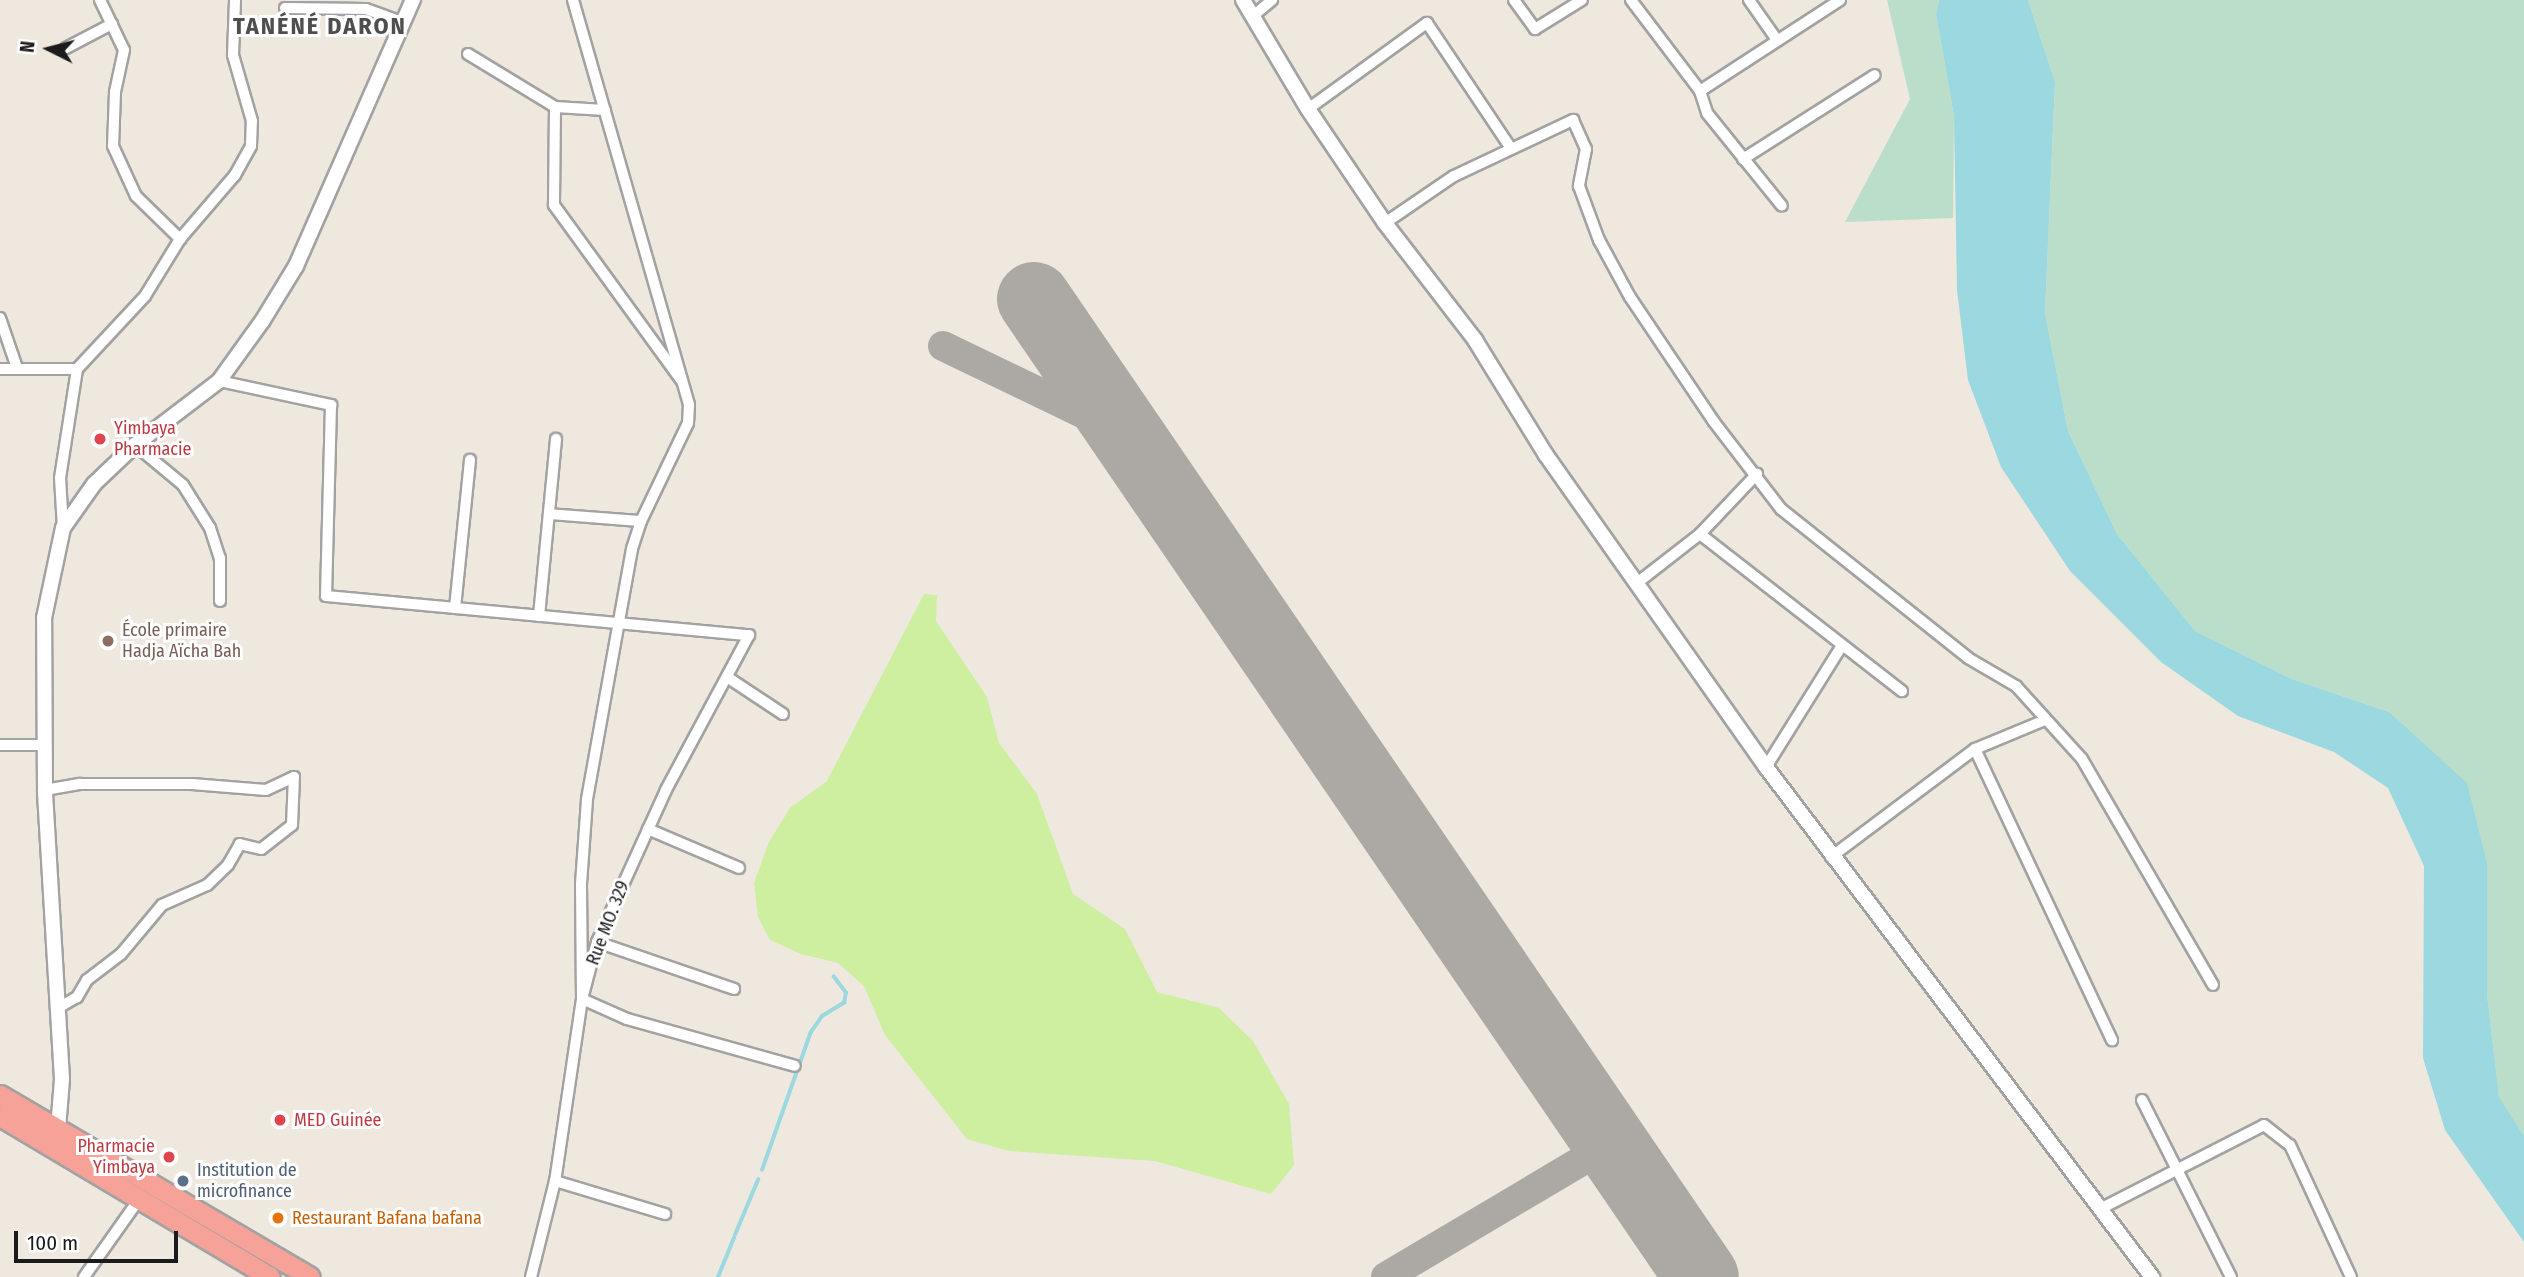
<!DOCTYPE html>
<html>
<head>
<meta charset="utf-8">
<style>
	body { margin:0 }
	#map { position:relative; width:2524px; height:1277px; overflow:hidden; background:#eee8df; font-family:"Fira Sans Condensed",sans-serif }
	div>[style] { position:absolute }
	[style*='--x'] { left:calc(var(--x)*1px); top:calc(var(--y)*1px); width:calc(var(--w)*1px); rotate:calc(var(--a)*1deg) }
	.grass>* { inset:0; background:#ceeea0 }
	.wetland>* { inset:0; background:#bbdeca }
	.water>* { inset:0; background:#9bd8e0 }
	.stream>* { height:3.5px; margin:-1.75px; padding:0 1.75px; transform-origin:1.75px; border-radius:1.75px; background:#9bd8e0 }
	.taxiway>* { height:30px; margin:-15px; padding:0 15px; transform-origin:15px; border-radius:15px; background:#aca8a4 }
	.runway>* { height:74px; margin:-37px; padding:0 37px; transform-origin:37px; border-radius:37px; background:#aca8a4 }
	.roads { filter:drop-shadow(2px 0 #a2a2a2) drop-shadow(-2px 0 #a2a2a2) drop-shadow(0 2px #a2a2a2) drop-shadow(0 -2px #a2a2a2) }
	.minor>* { height:10px; margin:-5px; padding:0 5px; transform-origin:5px; border-radius:5px; background:#fff }
	.tertiary>* { height:14px; margin:-7px; padding:0 7px; transform-origin:7px; border-radius:7px; background:#fff }
	.trunk>* { height:19px; margin:-9.5px; padding:0 9.5px; transform-origin:9.5px; border-radius:9.5px; background:#f6a299 }
	.dots>* { width:19px; height:19px; translate:-50% -50%; box-sizing:border-box; border:4px solid #fff; border-radius:50% }
	span { translate:-50% -50%; white-space:nowrap; text-align:center; line-height:1.15; -webkit-text-stroke:6px #fff; paint-order:stroke }
	.health-label { font-size:18px; color:#be3a42 }
	.left { translate:0 -50%; text-align:left }
	.right { translate:-100% -50%; text-align:right }
	.education-label { font-size:18px; color:#785e54 }
	.street-label { font-size:18px; color:#1b1b1b }
	.service-label { font-size:18px; color:#4e5e75 }
	.food-label { font-size:18px; color:#c56008 }
	.district-label { font-size:24px; color:#4e4e4e; font-weight:700; letter-spacing:2px }
	.north { position:absolute; left:14px; top:14px; width:70px; height:70px; -webkit-text-stroke:5px #fff; paint-order:stroke; rotate:276deg; font-size:19px; font-weight:700; line-height:28px; text-align:center; color:#1b1b1b }
	.north::after { content:''; display:block; margin:auto; width:24px; height:32px; background:#1b1b1b; clip-path:polygon(50% 0,100% 100%,50% 72%,0 100%) }
	.scale { position:absolute; left:14px; top:1231px; width:164px; height:32px; box-sizing:border-box; border:4px solid #1b1b1b; border-top:0; padding-left:9px; font-size:21px; line-height:24px; white-space:nowrap; color:#1b1b1b; -webkit-text-stroke:5px #fff; paint-order:stroke }
</style>
</head>
<body>
<div id="map">
	<div class="grass">
		<i style="clip-path:polygon(924px 594px,937px 595px,936px 621px,987px 697px,999px 743px,1037px 794px,1073px 894px,1125px 929px,1157px 992px,1219px 1008px,1253px 1041px,1289px 1104px,1294px 1165px,1271px 1194px,1155px 1161px,1009px 1151px,967px 1139px,885px 1035px,864px 986px,838px 963px,801px 954px,770px 940px,758px 917px,754px 883px,769px 842px,790px 808px,827px 781px)"></i>
	</div>
	<div class="wetland">
		<i style="clip-path:polygon(1887px 0,1939px 0,1936px 14px,1954px 116px,1953px 218px,1845px 222px,1910px 99px)"></i>
		<i style="clip-path:polygon(2028px 0,2524px 0,2524px 1136px,2499px 1098px,2487px 994px,2389px 712px,2292px 679px,2195px 631px,2117px 534px,2068px 431px,2045px 313px,2055px 82px)"></i>
	</div>
	<div class="water">
		<i style="clip-path:polygon(1939px 0,2028px 0,2055px 82px,2045px 313px,2068px 431px,2117px 534px,2195px 631px,2292px 679px,2389px 712px,2467px 783px,2487px 863px,2487px 994px,2499px 1097px,2524px 1136px,2524px 1242px,2445px 1130px,2423px 1058px,2424px 866px,2388px 788px,2334px 752px,2238px 716px,2161px 662px,2070px 571px,2001px 467px,1968px 380px,1957px 290px,1954px 116px,1936px 14px)"></i>
	</div>
	<div class="stream">
		<i style="--x:762;--y:1170;--w:146;--a:-70.5"></i>
		<i style="--x:811;--y:1032;--w:19;--a:-55"></i>
		<i style="--x:822;--y:1016;--w:26;--a:-31"></i>
		<i style="--x:844;--y:1003;--w:10;--a:-79"></i>
		<i style="--x:846;--y:993;--w:20;--a:-127"></i>
		<i style="--x:735;--y:1235;--w:60;--a:-67.3"></i>
		<i style="--x:718;--y:1277;--w:42;--a:-67.7"></i>
	</div>
	<div class="taxiway">
		<i style="--x:943;--y:346;--w:175;--a:25.7"></i>
		<i style="--x:1101;--y:422;--w:46;--a:37.9"></i>
		<i style="--x:1386;--y:1277;--w:261;--a:-30.7"></i>
	</div>
	<div class="runway">
		<i style="--x:1034;--y:299;--w:1184;--a:55.67"></i>
	</div>
	<div class="roads">
		<div class="minor">
			<i style="--x:100;--y:0;--w:55;--a:64.4"></i>
			<i style="--x:124;--y:50;--w:43;--a:102.1"></i>
			<i style="--x:115;--y:92;--w:54;--a:92.1"></i>
			<i style="--x:113;--y:146;--w:55;--a:65.3"></i>
			<i style="--x:136;--y:196;--w:62;--a:44.3"></i>
			<i style="--x:573;--y:0;--w:421;--a:74"></i>
			<i style="--x:689;--y:405;--w:18;--a:93"></i>
			<i style="--x:688;--y:423;--w:109;--a:115.6"></i>
			<i style="--x:641;--y:521;--w:29;--a:108"></i>
			<i style="--x:632;--y:549;--w:255;--a:100.2"></i>
			<i style="--x:587;--y:800;--w:84;--a:94.1"></i>
			<i style="--x:581;--y:884;--w:115;--a:89.5"></i>
			<i style="--x:582;--y:999;--w:49;--a:24"></i>
			<i style="--x:627;--y:1019;--w:174;--a:15.6"></i>
			<i style="--x:1514;--y:0;--w:36;--a:54"></i>
			<i style="--x:1535;--y:29;--w:55;--a:-31.7"></i>
			<i style="--x:1631;--y:0;--w:114;--a:52.8"></i>
			<i style="--x:1700;--y:91;--w:23;--a:72"></i>
			<i style="--x:1707;--y:113;--w:119;--a:51.1"></i>
			<i style="--x:1749;--y:0;--w:49;--a:55"></i>
			<i style="--x:285;--y:8;--w:81;--a:0.7"></i>
			<i style="--x:366;--y:9;--w:38;--a:20"></i>
			<i style="--x:1253;--y:16;--w:25;--a:-40"></i>
			<i style="--x:66;--y:48;--w:52;--a:-27.6"></i>
			<i style="--x:468;--y:54;--w:102;--a:31.3"></i>
			<i style="--x:555;--y:107;--w:50;--a:3.4"></i>
			<i style="--x:1700;--y:91;--w:167;--a:-33"></i>
			<i style="--x:555;--y:107;--w:98;--a:90.6"></i>
			<i style="--x:554;--y:205;--w:216;--a:54"></i>
			<i style="--x:1308;--y:109;--w:147;--a:-35.9"></i>
			<i style="--x:1427;--y:23;--w:149;--a:56.2"></i>
			<i style="--x:1743;--y:159;--w:156;--a:-32.5"></i>
			<i style="--x:1385;--y:223;--w:83;--a:-34.3"></i>
			<i style="--x:1454;--y:176;--w:132;--a:-25.2"></i>
			<i style="--x:1573;--y:120;--w:32;--a:66"></i>
			<i style="--x:1586;--y:149;--w:38;--a:101"></i>
			<i style="--x:1579;--y:186;--w:58;--a:69.7"></i>
			<i style="--x:1599;--y:240;--w:65;--a:61.5"></i>
			<i style="--x:1630;--y:297;--w:151;--a:56.1"></i>
			<i style="--x:1714;--y:422;--w:110;--a:52.4"></i>
			<i style="--x:1781;--y:509;--w:239;--a:38.5"></i>
			<i style="--x:1968;--y:658;--w:56;--a:30.3"></i>
			<i style="--x:2016;--y:686;--w:98;--a:47.9"></i>
			<i style="--x:2082;--y:759;--w:261;--a:59.9"></i>
			<i style="--x:0;--y:318;--w:53;--a:71.2"></i>
			<i style="--x:0;--y:369;--w:77;--a:0"></i>
			<i style="--x:219;--y:381;--w:115;--a:12.1"></i>
			<i style="--x:331;--y:405;--w:191;--a:91.5"></i>
			<i style="--x:326;--y:596;--w:425;--a:5.3"></i>
			<i style="--x:749;--y:635;--w:176;--a:118.2"></i>
			<i style="--x:666;--y:790;--w:167;--a:114.4"></i>
			<i style="--x:597;--y:942;--w:59;--a:104.7"></i>
			<i style="--x:582;--y:999;--w:184;--a:98.4"></i>
			<i style="--x:555;--y:1181;--w:99;--a:104"></i>
			<i style="--x:135;--y:445;--w:62;--a:39.8"></i>
			<i style="--x:183;--y:485;--w:51;--a:57.9"></i>
			<i style="--x:210;--y:528;--w:32;--a:72"></i>
			<i style="--x:220;--y:558;--w:43;--a:90"></i>
			<i style="--x:549;--y:514;--w:92;--a:4.4"></i>
			<i style="--x:63;--y:528;--w:50;--a:-93.4"></i>
			<i style="--x:60;--y:478;--w:110;--a:-81.1"></i>
			<i style="--x:77;--y:369;--w:100;--a:-47"></i>
			<i style="--x:145;--y:296;--w:67;--a:-58.4"></i>
			<i style="--x:180;--y:239;--w:84;--a:-49.3"></i>
			<i style="--x:235;--y:175;--w:33;--a:-61"></i>
			<i style="--x:251;--y:146;--w:25;--a:-88"></i>
			<i style="--x:252;--y:121;--w:69;--a:-106.1"></i>
			<i style="--x:233;--y:55;--w:55;--a:-87.9"></i>
			<i style="--x:1700;--y:534;--w:256;--a:37.9"></i>
			<i style="--x:1637;--y:583;--w:80;--a:-37.9"></i>
			<i style="--x:1700;--y:534;--w:83;--a:-46.5"></i>
			<i style="--x:455;--y:608;--w:149;--a:-84.2"></i>
			<i style="--x:539;--y:616;--w:178;--a:-84.5"></i>
			<i style="--x:727;--y:677;--w:67;--a:33.5"></i>
			<i style="--x:2045;--y:720;--w:76;--a:157.5"></i>
			<i style="--x:1975;--y:749;--w:322;--a:64.8"></i>
			<i style="--x:0;--y:745;--w:44;--a:0"></i>
			<i style="--x:1766;--y:767;--w:142;--a:-58"></i>
			<i style="--x:45;--y:790;--w:36;--a:-10"></i>
			<i style="--x:80;--y:784;--w:112;--a:0"></i>
			<i style="--x:192;--y:784;--w:74;--a:4.6"></i>
			<i style="--x:266;--y:790;--w:31;--a:-25"></i>
			<i style="--x:294;--y:777;--w:48;--a:92.4"></i>
			<i style="--x:292;--y:825;--w:39;--a:142"></i>
			<i style="--x:261;--y:849;--w:22;--a:-167"></i>
			<i style="--x:240;--y:844;--w:24;--a:120"></i>
			<i style="--x:228;--y:865;--w:29;--a:136"></i>
			<i style="--x:207;--y:885;--w:49;--a:156"></i>
			<i style="--x:162;--y:905;--w:64;--a:129.9"></i>
			<i style="--x:121;--y:954;--w:43;--a:142.6"></i>
			<i style="--x:87;--y:980;--w:20;--a:120"></i>
			<i style="--x:77;--y:997;--w:22;--a:150"></i>
			<i style="--x:648;--y:829;--w:99;--a:23.2"></i>
			<i style="--x:1831;--y:857;--w:180;--a:-36.9"></i>
			<i style="--x:597;--y:942;--w:145;--a:18.9"></i>
			<i style="--x:2142;--y:1100;--w:198;--a:63.3"></i>
			<i style="--x:555;--y:1181;--w:115;--a:16.7"></i>
			<i style="--x:2100;--y:1209;--w:184;--a:-27.1"></i>
			<i style="--x:2264;--y:1125;--w:33;--a:38"></i>
			<i style="--x:2290;--y:1145;--w:145;--a:65.2"></i>
			<i style="--x:84;--y:1277;--w:97;--a:-54.7"></i>
		</div>
		<div class="tertiary">
			<i style="--x:1243;--y:0;--w:127;--a:59.2"></i>
			<i style="--x:1308;--y:109;--w:138;--a:56"></i>
			<i style="--x:1385;--y:223;--w:148;--a:52.4"></i>
			<i style="--x:1475;--y:340;--w:135;--a:58.3"></i>
			<i style="--x:1546;--y:455;--w:382;--a:54.8"></i>
			<i style="--x:1766;--y:767;--w:640;--a:52.88"></i>
			<i style="--x:58;--y:1129;--w:50;--a:-85.4"></i>
			<i style="--x:62;--y:1079;--w:289;--a:-93.4"></i>
			<i style="--x:45;--y:790;--w:172;--a:-90.3"></i>
			<i style="--x:44;--y:618;--w:92;--a:-78.1"></i>
			<i style="--x:63;--y:528;--w:54;--a:-54.8"></i>
			<i style="--x:94;--y:484;--w:57;--a:-43.6"></i>
			<i style="--x:135;--y:445;--w:106;--a:-37.3"></i>
			<i style="--x:219;--y:381;--w:75;--a:-54.2"></i>
			<i style="--x:263;--y:320;--w:63;--a:-58.6"></i>
			<i style="--x:296;--y:266;--w:291;--a:-66.3"></i>
		</div>
		<div class="trunk">
			<i style="--x:0;--y:1095;--w:359;--a:30.4"></i>
			<i style="--x:0;--y:1116;--w:314;--a:30.8"></i>
		</div>
	</div>
	<div class="dots">
		<i style="left:100px;top:439px;background:#e0444e"></i>
		<i style="left:108px;top:641px;background:#8d6e63"></i>
		<i style="left:280px;top:1120px;background:#e0444e"></i>
		<i style="left:169px;top:1157px;background:#e0444e"></i>
		<i style="left:183px;top:1181px;background:#5c6f8a"></i>
		<i style="left:278px;top:1218px;background:#e8710a"></i>
	</div>
	<div class="health-label">
		<span class="left" style="left:114px;top:439px">Yimbaya<br>Pharmacie</span>
		<span class="left" style="left:294px;top:1120px">MED Guinée</span>
		<span class="right" style="left:155px;top:1157px">Pharmacie<br>Yimbaya</span>
	</div>
	<div class="education-label">
		<span class="left" style="left:122px;top:641px">École primaire<br>Hadja Aïcha Bah</span>
	</div>
	<div class="street-label">
		<span style="left:608px;top:923px;rotate:-69deg">Rue MO. 329</span>
	</div>
	<div class="service-label">
		<span class="left" style="left:197px;top:1181px">Institution de<br>microfinance</span>
	</div>
	<div class="food-label">
		<span class="left" style="left:292px;top:1218px">Restaurant Bafana bafana</span>
	</div>
	<div class="district-label">
		<span style="left:320px;top:27px">TANÉNÉ DARON</span>
	</div>
	<div class="north">N</div>
	<div class="scale">100 m</div>
</div>
</body>
</html>
